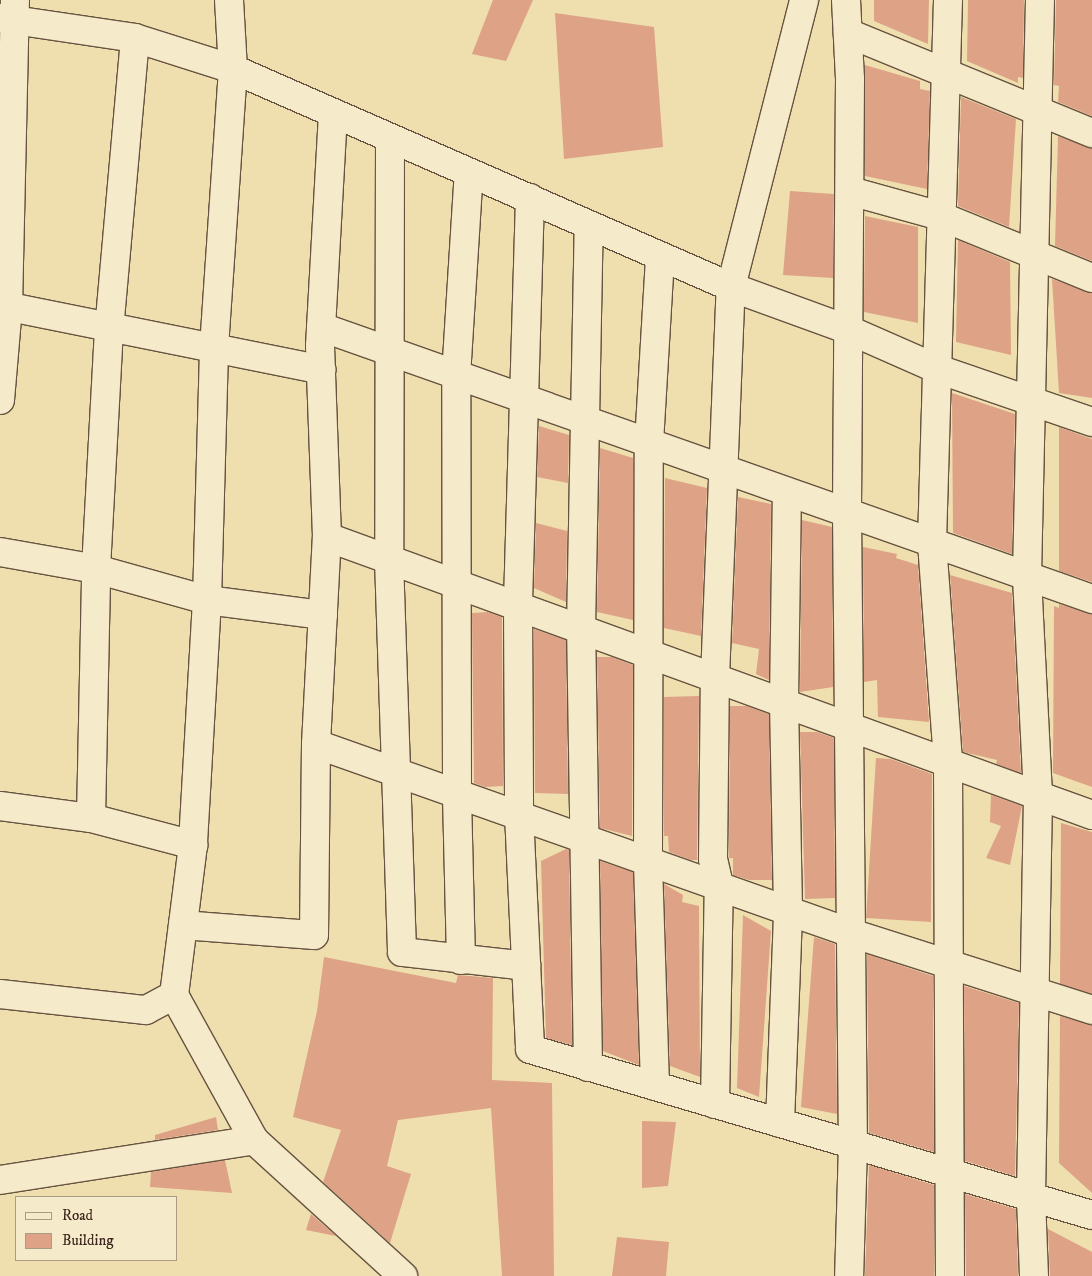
<!DOCTYPE html>
<html>
<head>
<meta charset="utf-8">
<style>
	body { margin:0 }
	#map { position:relative; width:1092px; height:1276px; overflow:hidden; background:#efdfae; font-family:"IM FELL DW Pica",serif }
	div>[style] { position:absolute }
	[style*='--x'] { left:calc(var(--x)*1px); top:calc(var(--y)*1px); width:calc(var(--w)*1px); rotate:calc(var(--a)*1deg) }
	.building>* { inset:0; background:#dea286 }
	.roads { filter:drop-shadow(1px 0 #675340) drop-shadow(-1px 0 #675340) drop-shadow(0 1px #675340) drop-shadow(0 -1px #675340) }
	.minor>* { height:28px; margin:-14px; padding:0 14px; transform-origin:14px; border-radius:14px; background:#f5eaca }
	span { translate:-50% -50%; white-space:nowrap; text-align:center; line-height:1.15; -webkit-text-stroke:4.5px #f5eaca; paint-order:stroke }
	.legend { position:absolute; left:15px; top:1196px; width:162px; height:65px; box-sizing:border-box; background:#f5eaca; border:1px solid #aa9b84; margin:0; padding:6px 9px; list-style:none; font-size:15px; color:#3a241b }
	.legend li { display:flex; align-items:center; gap:10px; height:25px }
	.legend b { width:25px; border:1px solid #aa9b84 }
</style>
</head>
<body>
<div id="map">
	<div class="building">
		<i style="clip-path:polygon(493px 0,533px 0,506px 61px,472px 54px)"></i>
		<i style="clip-path:polygon(874px 0,929px 0,928px 44px,874px 21px)"></i>
		<i style="clip-path:polygon(968px 0,1024px 0,1023px 78px,1018px 77px,1018px 83px,967px 61px)"></i>
		<i style="clip-path:polygon(1056px 0,1092px 0,1092px 116px,1058px 102px,1059px 86px,1054px 85px)"></i>
		<i style="clip-path:polygon(555px 13px,654px 27px,663px 147px,564px 159px)"></i>
		<i style="clip-path:polygon(865px 65px,920px 81px,920px 89px,930px 91px,927px 189px,865px 176px)"></i>
		<i style="clip-path:polygon(961px 97px,1016px 119px,1009px 227px,958px 206px)"></i>
		<i style="clip-path:polygon(1058px 136px,1092px 148px,1092px 261px,1055px 246px)"></i>
		<i style="clip-path:polygon(790px 191px,834px 194px,833px 278px,783px 275px)"></i>
		<i style="clip-path:polygon(865px 216px,918px 227px,918px 323px,864px 312px)"></i>
		<i style="clip-path:polygon(958px 240px,1010px 262px,1011px 355px,956px 342px)"></i>
		<i style="clip-path:polygon(1052px 279px,1092px 293px,1092px 398px,1059px 393px)"></i>
		<i style="clip-path:polygon(952px 393px,1015px 414px,1012px 554px,953px 533px)"></i>
		<i style="clip-path:polygon(539px 426px,569px 435px,568px 483px,537px 477px)"></i>
		<i style="clip-path:polygon(1059px 427px,1092px 439px,1092px 582px,1059px 571px)"></i>
		<i style="clip-path:polygon(600px 448px,633px 458px,633px 620px,597px 612px)"></i>
		<i style="clip-path:polygon(665px 478px,707px 488px,701px 636px,664px 628px)"></i>
		<i style="clip-path:polygon(738px 497px,771px 504px,769px 680px,756px 674px,759px 649px,732px 643px)"></i>
		<i style="clip-path:polygon(802px 520px,832px 527px,833px 687px,800px 692px)"></i>
		<i style="clip-path:polygon(536px 523px,567px 531px,566px 602px,534px 588px)"></i>
		<i style="clip-path:polygon(863px 547px,897px 554px,896px 558px,918px 565px,929px 722px,878px 717px,877px 680px,864px 682px)"></i>
		<i style="clip-path:polygon(950px 575px,1012px 593px,1021px 773px,996px 764px,997px 760px,963px 752px)"></i>
		<i style="clip-path:polygon(1059px 604px,1092px 614px,1092px 787px,1053px 773px,1054px 606px,1059px 608px)"></i>
		<i style="clip-path:polygon(488px 612px,502px 617px,503px 786px,485px 787px,474px 783px,472px 613px)"></i>
		<i style="clip-path:polygon(534px 629px,566px 640px,568px 794px,535px 793px)"></i>
		<i style="clip-path:polygon(597px 657px,612px 657px,633px 665px,632px 836px,600px 828px)"></i>
		<i style="clip-path:polygon(699px 696px,697px 860px,691px 860px,669px 852px,668px 836px,664px 836px,664px 697px)"></i>
		<i style="clip-path:polygon(730px 706px,747px 706px,769px 714px,772px 880px,749px 880px,733px 875px,733px 858px,729px 858px)"></i>
		<i style="clip-path:polygon(800px 732px,817px 732px,834px 738px,835px 898px,805px 899px)"></i>
		<i style="clip-path:polygon(876px 758px,891px 759px,932px 774px,931px 922px,866px 918px)"></i>
		<i style="clip-path:polygon(991px 795px,1022px 806px,1010px 865px,986px 858px,1001px 826px,990px 822px)"></i>
		<i style="clip-path:polygon(1061px 823px,1092px 832px,1092px 994px,1060px 984px)"></i>
		<i style="clip-path:polygon(566px 849px,569px 850px,572px 1045px,546px 1038px,541px 861px)"></i>
		<i style="clip-path:polygon(600px 861px,633px 872px,639px 1065px,603px 1051px)"></i>
		<i style="clip-path:polygon(664px 884px,683px 895px,682px 902px,699px 906px,700px 1077px,670px 1066px)"></i>
		<i style="clip-path:polygon(743px 915px,771px 931px,759px 1097px,737px 1088px)"></i>
		<i style="clip-path:polygon(814px 937px,835px 944px,837px 1114px,801px 1107px)"></i>
		<i style="clip-path:polygon(867px 954px,933px 976px,934px 1152px,869px 1133px)"></i>
		<i style="clip-path:polygon(324px 957px,456px 983px,458px 975px,493px 978px,492px 1080px,552px 1083px,554px 1276px,502px 1276px,491px 1108px,398px 1120px,387px 1166px,411px 1174px,390px 1243px,323px 1182px,341px 1130px,293px 1117px,317px 1011px)"></i>
		<i style="clip-path:polygon(964px 986px,1019px 1003px,1015px 1176px,965px 1161px)"></i>
		<i style="clip-path:polygon(1060px 1016px,1092px 1025px,1092px 1193px,1059px 1163px)"></i>
		<i style="clip-path:polygon(216px 1117px,218px 1130px,155px 1140px,155px 1135px)"></i>
		<i style="clip-path:polygon(642px 1121px,676px 1122px,668px 1186px,642px 1188px)"></i>
		<i style="clip-path:polygon(225px 1160px,232px 1193px,150px 1187px,151px 1172px)"></i>
		<i style="clip-path:polygon(869px 1165px,934px 1185px,934px 1276px,865px 1276px)"></i>
		<i style="clip-path:polygon(965px 1194px,1016px 1209px,1018px 1276px,966px 1276px)"></i>
		<i style="clip-path:polygon(311px 1214px,336px 1236px,306px 1230px)"></i>
		<i style="clip-path:polygon(1048px 1229px,1092px 1252px,1092px 1276px,1050px 1276px)"></i>
		<i style="clip-path:polygon(617px 1237px,669px 1242px,666px 1276px,612px 1276px)"></i>
	</div>
	<div class="roads">
		<div class="minor">
			<i style="--x:229;--y:0;--w:69;--a:86.7"></i>
			<i style="--x:233;--y:69;--w:282;--a:93.9"></i>
			<i style="--x:214;--y:350;--w:250;--a:91.6"></i>
			<i style="--x:207;--y:600;--w:245;--a:93.3"></i>
			<i style="--x:193;--y:845;--w:151;--a:97.2"></i>
			<i style="--x:174;--y:995;--w:166;--a:61.1"></i>
			<i style="--x:846;--y:0;--w:79;--a:87.1"></i>
			<i style="--x:850;--y:79;--w:434;--a:90.4"></i>
			<i style="--x:847;--y:513;--w:632;--a:89.46"></i>
			<i style="--x:853;--y:1145;--w:131;--a:91.7"></i>
			<i style="--x:948;--y:0;--w:543;--a:91.69"></i>
			<i style="--x:932;--y:543;--w:220;--a:85.8"></i>
			<i style="--x:948;--y:762;--w:514;--a:89.78"></i>
			<i style="--x:0;--y:18;--w:136;--a:8.4"></i>
			<i style="--x:135;--y:38;--w:103;--a:17.6"></i>
			<i style="--x:233;--y:69;--w:544;--a:23.64"></i>
			<i style="--x:731;--y:287;--w:126;--a:20"></i>
			<i style="--x:849;--y:330;--w:94;--a:23.8"></i>
			<i style="--x:935;--y:368;--w:166;--a:19"></i>
			<i style="--x:848;--y:33;--w:264;--a:22.3"></i>
			<i style="--x:390;--y:138;--w:421;--a:90.1"></i>
			<i style="--x:389;--y:559;--w:393;--a:88.1"></i>
			<i style="--x:402;--y:952;--w:125;--a:6.4"></i>
			<i style="--x:850;--y:191;--w:93;--a:15.5"></i>
			<i style="--x:940;--y:216;--w:164;--a:22.2"></i>
			<i style="--x:530;--y:198;--w:408;--a:91.7"></i>
			<i style="--x:518;--y:606;--w:208;--a:89.7"></i>
			<i style="--x:519;--y:814;--w:235;--a:87.3"></i>
			<i style="--x:530;--y:1049;--w:586;--a:16.46"></i>
			<i style="--x:0;--y:305;--w:328;--a:11.4"></i>
			<i style="--x:321;--y:327;--w:818;--a:19.43"></i>
			<i style="--x:0;--y:400;--w:93;--a:-85.1"></i>
			<i style="--x:8;--y:307;--w:307;--a:-88.7"></i>
			<i style="--x:327;--y:537;--w:814;--a:19.97"></i>
			<i style="--x:0;--y:552;--w:97;--a:10"></i>
			<i style="--x:96;--y:569;--w:115;--a:15.6"></i>
			<i style="--x:207;--y:600;--w:117;--a:7.4"></i>
			<i style="--x:316;--y:744;--w:567;--a:19.46"></i>
			<i style="--x:851;--y:933;--w:253;--a:17.7"></i>
			<i style="--x:0;--y:806;--w:92;--a:7.5"></i>
			<i style="--x:91;--y:818;--w:106;--a:14.8"></i>
			<i style="--x:91;--y:818;--w:249;--a:-88.8"></i>
			<i style="--x:96;--y:569;--w:239;--a:-86.9"></i>
			<i style="--x:109;--y:330;--w:293;--a:-84.9"></i>
			<i style="--x:183;--y:925;--w:131;--a:4.4"></i>
			<i style="--x:314;--y:935;--w:191;--a:-89.4"></i>
			<i style="--x:316;--y:744;--w:207;--a:-87"></i>
			<i style="--x:327;--y:537;--w:191;--a:-92.1"></i>
			<i style="--x:320;--y:346;--w:233;--a:-86.8"></i>
			<i style="--x:461;--y:960;--w:169;--a:-91.4"></i>
			<i style="--x:457;--y:791;--w:415;--a:-90.1"></i>
			<i style="--x:456;--y:376;--w:204;--a:-86.4"></i>
			<i style="--x:0;--y:994;--w:147;--a:6.3"></i>
			<i style="--x:146;--y:1010;--w:32;--a:-28"></i>
			<i style="--x:588;--y:1067;--w:438;--a:-90.9"></i>
			<i style="--x:581;--y:629;--w:404;--a:-88.9"></i>
			<i style="--x:655;--y:1086;--w:226;--a:-91.8"></i>
			<i style="--x:648;--y:860;--w:417;--a:-89.9"></i>
			<i style="--x:649;--y:443;--w:187;--a:-86.6"></i>
			<i style="--x:715;--y:1104;--w:219;--a:-89"></i>
			<i style="--x:719;--y:885;--w:27;--a:-103"></i>
			<i style="--x:713;--y:859;--w:181;--a:-89.4"></i>
			<i style="--x:715;--y:678;--w:391;--a:-87.7"></i>
			<i style="--x:731;--y:287;--w:296;--a:-75.7"></i>
			<i style="--x:780;--y:1123;--w:213;--a:-87.8"></i>
			<i style="--x:788;--y:910;--w:208;--a:-91.1"></i>
			<i style="--x:784;--y:702;--w:210;--a:-89.2"></i>
			<i style="--x:0;--y:1180;--w:257;--a:-8.9"></i>
			<i style="--x:254;--y:1140;--w:202;--a:42.4"></i>
			<i style="--x:1034;--y:1276;--w:79;--a:-92.2"></i>
			<i style="--x:1031;--y:1197;--w:402;--a:-89"></i>
			<i style="--x:1038;--y:795;--w:219;--a:-92.9"></i>
			<i style="--x:1027;--y:576;--w:576;--a:-88.71"></i>
		</div>
	</div>
	<ul class="legend">
	<li><b style="height:6px;background:#f5eaca"></b>Road</li>
	<li><b style="height:14px;background:#dea286"></b>Building</li>
	</ul>
</div>
</body>
</html>
